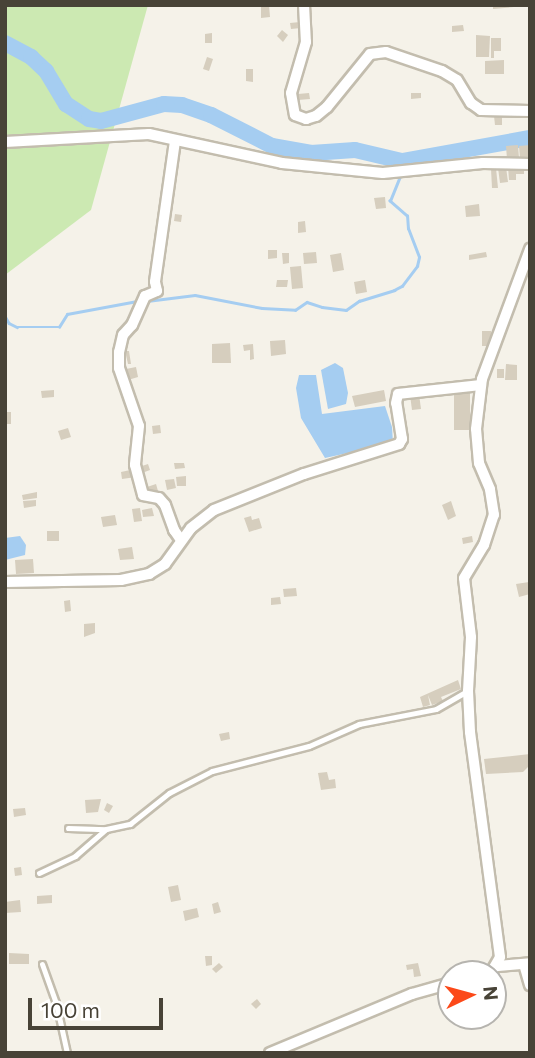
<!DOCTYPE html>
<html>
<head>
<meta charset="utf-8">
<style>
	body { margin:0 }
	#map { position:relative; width:535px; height:1058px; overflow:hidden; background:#f5f2e9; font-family:Commissioner,sans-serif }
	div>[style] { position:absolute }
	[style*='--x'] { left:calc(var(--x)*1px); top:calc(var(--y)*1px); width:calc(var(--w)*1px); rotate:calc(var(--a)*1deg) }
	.green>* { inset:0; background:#cce9b2 }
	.water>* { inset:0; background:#a5cdf1 }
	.stream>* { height:2.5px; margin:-1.25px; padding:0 1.25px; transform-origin:1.25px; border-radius:1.25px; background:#a5cdf1 }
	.river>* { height:16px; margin:-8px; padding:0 8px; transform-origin:8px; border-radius:8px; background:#a5cdf1 }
	.building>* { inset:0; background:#d6cebe }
	.roads { filter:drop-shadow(2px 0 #c3bdae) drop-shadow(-2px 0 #c3bdae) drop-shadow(0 2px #c3bdae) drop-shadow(0 -2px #c3bdae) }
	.service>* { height:5px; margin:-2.5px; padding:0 2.5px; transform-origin:2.5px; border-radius:2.5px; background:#fff }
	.minor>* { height:10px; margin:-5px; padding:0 5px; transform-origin:5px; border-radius:5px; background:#fff }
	span { translate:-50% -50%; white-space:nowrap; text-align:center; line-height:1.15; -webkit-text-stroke:5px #fff; paint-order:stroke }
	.frame { position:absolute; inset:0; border:7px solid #484337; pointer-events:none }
	.north { position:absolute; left:437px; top:960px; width:70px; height:70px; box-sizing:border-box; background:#fff; border:2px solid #b6b4af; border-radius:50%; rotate:85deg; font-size:19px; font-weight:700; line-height:28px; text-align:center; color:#484337 }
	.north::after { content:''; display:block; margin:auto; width:24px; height:32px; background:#fc4919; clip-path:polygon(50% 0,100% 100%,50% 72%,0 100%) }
	.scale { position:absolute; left:28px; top:998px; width:135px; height:32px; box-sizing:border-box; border:4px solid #484337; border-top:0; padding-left:9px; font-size:21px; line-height:24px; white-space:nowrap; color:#484337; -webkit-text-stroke:5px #fff; paint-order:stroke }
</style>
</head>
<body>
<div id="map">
	<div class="green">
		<i style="clip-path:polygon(5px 5px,148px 5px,91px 210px,5px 275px)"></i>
	</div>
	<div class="water">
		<i style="clip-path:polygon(335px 363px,343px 368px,348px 393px,346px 404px,328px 409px,321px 370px)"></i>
		<i style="clip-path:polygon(299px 375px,316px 375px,322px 414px,385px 406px,392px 427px,393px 443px,325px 458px,301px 418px,296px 388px)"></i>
		<i style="clip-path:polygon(20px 536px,26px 545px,25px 555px,5px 560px,5px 538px)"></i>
	</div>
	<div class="stream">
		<i style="--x:401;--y:169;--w:8;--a:-83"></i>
		<i style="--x:147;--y:301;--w:48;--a:-7.1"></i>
		<i style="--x:195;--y:295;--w:68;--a:11"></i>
		<i style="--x:262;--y:308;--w:33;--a:3"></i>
		<i style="--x:295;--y:310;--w:14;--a:-34"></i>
		<i style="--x:307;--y:302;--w:16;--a:18"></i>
		<i style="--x:322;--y:307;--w:24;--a:7"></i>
		<i style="--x:346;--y:310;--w:16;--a:-35"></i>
		<i style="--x:359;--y:301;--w:37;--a:-17"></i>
		<i style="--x:394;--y:290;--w:9;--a:-27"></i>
		<i style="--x:402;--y:286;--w:25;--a:-53"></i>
		<i style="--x:417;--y:266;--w:9;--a:-77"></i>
		<i style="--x:419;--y:257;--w:30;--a:-111"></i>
		<i style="--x:408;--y:229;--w:13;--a:-94"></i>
		<i style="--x:407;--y:216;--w:23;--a:-139"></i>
		<i style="--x:390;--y:201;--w:27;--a:-68"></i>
		<i style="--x:5;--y:316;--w:8;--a:60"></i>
		<i style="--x:9;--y:323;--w:9;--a:27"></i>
		<i style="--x:17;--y:327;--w:42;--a:0"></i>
		<i style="--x:59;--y:327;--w:15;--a:-58"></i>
		<i style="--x:67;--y:314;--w:71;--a:-10.5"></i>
	</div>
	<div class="river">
		<i style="--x:5;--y:43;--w:30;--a:28"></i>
		<i style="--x:31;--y:57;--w:21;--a:43"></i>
		<i style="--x:46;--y:71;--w:39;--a:59"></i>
		<i style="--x:66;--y:104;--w:27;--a:33"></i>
		<i style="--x:89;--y:119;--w:12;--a:9"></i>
		<i style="--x:101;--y:121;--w:65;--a:-15.1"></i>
		<i style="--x:164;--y:104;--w:18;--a:3"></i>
		<i style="--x:182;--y:105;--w:31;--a:19"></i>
		<i style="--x:211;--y:115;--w:68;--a:26.9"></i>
		<i style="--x:272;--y:146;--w:40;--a:10"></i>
		<i style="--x:311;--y:153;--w:44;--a:-3.9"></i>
		<i style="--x:355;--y:150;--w:48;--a:13.2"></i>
		<i style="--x:402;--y:161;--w:130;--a:-10.2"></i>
	</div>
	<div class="building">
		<i style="clip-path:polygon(269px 5px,270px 17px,261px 18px,261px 6px)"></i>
		<i style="clip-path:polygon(493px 5px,514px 5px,514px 7px,493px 9px)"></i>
		<i style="clip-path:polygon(300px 22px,301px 28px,291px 29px,290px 23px)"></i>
		<i style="clip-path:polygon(463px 25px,464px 31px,452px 32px,452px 26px)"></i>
		<i style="clip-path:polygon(282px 30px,288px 35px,283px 42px,277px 36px)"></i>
		<i style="clip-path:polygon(212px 33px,212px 43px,205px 43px,205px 34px)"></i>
		<i style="clip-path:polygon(476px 35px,490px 36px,489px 57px,476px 57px)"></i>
		<i style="clip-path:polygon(491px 38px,501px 38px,501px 51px,494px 51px,494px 58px,491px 58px)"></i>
		<i style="clip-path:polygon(207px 57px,213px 59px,209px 71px,203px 69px)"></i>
		<i style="clip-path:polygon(504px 60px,504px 74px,485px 74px,485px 61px)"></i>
		<i style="clip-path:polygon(246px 69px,253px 69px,253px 82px,246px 81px)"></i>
		<i style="clip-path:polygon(309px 93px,310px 99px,298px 100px,298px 94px)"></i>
		<i style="clip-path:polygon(411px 93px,421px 93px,421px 98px,411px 99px)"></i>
		<i style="clip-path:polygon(502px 115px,502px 125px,495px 125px,494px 116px)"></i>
		<i style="clip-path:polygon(518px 145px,519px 158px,507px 159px,506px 146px)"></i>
		<i style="clip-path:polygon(530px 145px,530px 159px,520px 159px,519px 146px)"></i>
		<i style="clip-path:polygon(524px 165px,524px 174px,516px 174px,516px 180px,509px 180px,508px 167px)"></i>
		<i style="clip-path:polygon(506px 167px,508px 182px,500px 183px,498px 168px)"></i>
		<i style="clip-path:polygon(496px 168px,498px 188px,492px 188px,491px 169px)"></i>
		<i style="clip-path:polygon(385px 197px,386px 208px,376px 209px,374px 198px)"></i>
		<i style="clip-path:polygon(479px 204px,480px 216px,466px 217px,465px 206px)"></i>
		<i style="clip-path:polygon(175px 214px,182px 215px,181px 222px,174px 221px)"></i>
		<i style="clip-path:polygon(305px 221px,306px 232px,298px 233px,298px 222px)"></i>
		<i style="clip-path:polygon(268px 250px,277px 250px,277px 258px,268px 259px)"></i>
		<i style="clip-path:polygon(316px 252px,317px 263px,304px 264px,303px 253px)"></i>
		<i style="clip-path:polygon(486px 252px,487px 257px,469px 260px,469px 255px)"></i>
		<i style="clip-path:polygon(282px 253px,289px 253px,289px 263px,283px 264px)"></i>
		<i style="clip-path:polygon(341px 253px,344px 270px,333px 272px,330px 255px)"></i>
		<i style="clip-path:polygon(301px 266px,303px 288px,292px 289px,290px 267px)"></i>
		<i style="clip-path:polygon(277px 280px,288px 280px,287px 287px,276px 287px)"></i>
		<i style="clip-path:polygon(365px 280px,367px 292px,356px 294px,354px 282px)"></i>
		<i style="clip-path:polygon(482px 331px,491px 331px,492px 346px,482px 346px)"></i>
		<i style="clip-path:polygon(285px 340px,286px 354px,271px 356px,270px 341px)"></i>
		<i style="clip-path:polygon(230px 343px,231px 363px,212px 363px,212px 344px)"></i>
		<i style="clip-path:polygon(253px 344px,254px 359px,250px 360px,250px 350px,244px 351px,243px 345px)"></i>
		<i style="clip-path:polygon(125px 351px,129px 351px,131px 364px,128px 364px)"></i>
		<i style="clip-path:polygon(506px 364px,517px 365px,517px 380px,505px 380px)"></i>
		<i style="clip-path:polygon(136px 367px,138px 377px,128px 380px,126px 369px)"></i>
		<i style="clip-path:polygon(497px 369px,504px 369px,504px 378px,497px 378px)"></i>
		<i style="clip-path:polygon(54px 390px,54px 397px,42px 398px,41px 391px)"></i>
		<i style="clip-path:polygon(384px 390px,386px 401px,355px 407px,352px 396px)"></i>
		<i style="clip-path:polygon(454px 391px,470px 391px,470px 430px,454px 430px)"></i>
		<i style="clip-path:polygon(419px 394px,421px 409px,412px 410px,410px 395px)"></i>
		<i style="clip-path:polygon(5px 412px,11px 412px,11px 424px,5px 424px)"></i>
		<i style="clip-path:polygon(160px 425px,161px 433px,153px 434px,152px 426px)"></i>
		<i style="clip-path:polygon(68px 428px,71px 437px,61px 440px,58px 431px)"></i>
		<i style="clip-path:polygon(174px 463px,184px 463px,185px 468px,175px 469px)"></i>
		<i style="clip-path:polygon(148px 464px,150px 470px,142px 473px,139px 467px)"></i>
		<i style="clip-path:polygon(135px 469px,136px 477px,122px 479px,121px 472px)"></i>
		<i style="clip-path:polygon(186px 476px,186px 486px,177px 486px,176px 477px)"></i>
		<i style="clip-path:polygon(174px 479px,176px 488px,167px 490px,165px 480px)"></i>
		<i style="clip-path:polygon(156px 484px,158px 491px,149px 494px,147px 487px)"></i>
		<i style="clip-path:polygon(37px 492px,37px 498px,23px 500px,22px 495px)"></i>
		<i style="clip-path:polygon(36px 500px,36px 506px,24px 508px,23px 501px)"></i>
		<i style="clip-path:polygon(451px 501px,456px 516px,448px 520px,442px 505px)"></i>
		<i style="clip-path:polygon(140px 508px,142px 521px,134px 522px,132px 509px)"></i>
		<i style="clip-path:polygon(152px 508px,154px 516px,143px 517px,142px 510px)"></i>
		<i style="clip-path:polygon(115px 515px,117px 525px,103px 527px,101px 517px)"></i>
		<i style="clip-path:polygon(251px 516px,252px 520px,259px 518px,262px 528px,249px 532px,244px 518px)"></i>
		<i style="clip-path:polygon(47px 531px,59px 531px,59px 541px,47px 541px)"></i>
		<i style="clip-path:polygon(472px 536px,473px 542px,463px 544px,462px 538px)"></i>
		<i style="clip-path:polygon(132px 547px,134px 559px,120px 560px,118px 549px)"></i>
		<i style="clip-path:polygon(33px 559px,34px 573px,16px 574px,15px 560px)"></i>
		<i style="clip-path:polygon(529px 582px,530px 594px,519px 597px,516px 584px)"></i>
		<i style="clip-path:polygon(296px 588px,297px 596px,284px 597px,283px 589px)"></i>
		<i style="clip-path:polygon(280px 597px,281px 604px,271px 605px,271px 598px)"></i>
		<i style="clip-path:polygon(70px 600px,71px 611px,65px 612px,64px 601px)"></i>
		<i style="clip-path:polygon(95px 623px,95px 633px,84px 637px,84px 624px)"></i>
		<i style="clip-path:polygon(458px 680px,461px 689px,441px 697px,443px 701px,432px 705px,428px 695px,430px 705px,423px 707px,420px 697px)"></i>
		<i style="clip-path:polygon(229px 732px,230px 739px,221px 741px,219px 734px)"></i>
		<i style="clip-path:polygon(530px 754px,530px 765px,523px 772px,486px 774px,484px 759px)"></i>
		<i style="clip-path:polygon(327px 772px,329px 780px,335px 779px,336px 788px,321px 790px,318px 773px)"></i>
		<i style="clip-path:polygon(101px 799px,98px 812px,86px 813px,85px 800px)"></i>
		<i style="clip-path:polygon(107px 803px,113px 806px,109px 813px,104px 810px)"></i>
		<i style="clip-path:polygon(25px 808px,26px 815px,14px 817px,13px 809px)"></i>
		<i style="clip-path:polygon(21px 867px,22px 875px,15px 876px,14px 868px)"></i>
		<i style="clip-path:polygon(178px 885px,181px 900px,171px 902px,168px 887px)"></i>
		<i style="clip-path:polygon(52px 895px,52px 903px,37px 904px,37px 896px)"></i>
		<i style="clip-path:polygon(20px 900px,21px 912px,5px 913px,5px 902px)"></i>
		<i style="clip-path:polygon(218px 902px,221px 912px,214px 914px,212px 904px)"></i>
		<i style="clip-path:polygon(197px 908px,199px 917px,185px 921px,183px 911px)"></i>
		<i style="clip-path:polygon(9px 953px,29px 954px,29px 964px,9px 964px)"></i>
		<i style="clip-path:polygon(205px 956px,212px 956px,212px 965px,206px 966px)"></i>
		<i style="clip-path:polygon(219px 963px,223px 967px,216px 973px,212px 969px)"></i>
		<i style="clip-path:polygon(418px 963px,421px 976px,414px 977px,413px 969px,407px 970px,406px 965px)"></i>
		<i style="clip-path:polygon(257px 999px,261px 1004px,256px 1009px,251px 1004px)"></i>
	</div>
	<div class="roads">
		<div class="service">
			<i style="--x:68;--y:828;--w:38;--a:2"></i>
			<i style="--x:39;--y:873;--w:40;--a:-25"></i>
			<i style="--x:75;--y:856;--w:41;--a:-41.1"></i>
			<i style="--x:106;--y:829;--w:25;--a:-12"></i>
			<i style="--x:130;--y:824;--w:50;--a:-38.5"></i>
			<i style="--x:169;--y:793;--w:48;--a:-27.1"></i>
			<i style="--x:212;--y:771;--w:100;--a:-14.5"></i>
			<i style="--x:309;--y:746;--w:55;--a:-23.7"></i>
			<i style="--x:359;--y:724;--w:78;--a:-11"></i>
			<i style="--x:436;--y:709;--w:36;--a:-30"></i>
			<i style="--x:42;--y:964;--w:41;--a:70.3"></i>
			<i style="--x:56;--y:1003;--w:51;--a:77.6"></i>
		</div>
		<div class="minor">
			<i style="--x:304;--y:5;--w:37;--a:87"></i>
			<i style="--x:306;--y:42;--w:53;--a:106.4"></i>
			<i style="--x:291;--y:93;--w:22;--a:80"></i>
			<i style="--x:295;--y:115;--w:12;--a:20"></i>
			<i style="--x:306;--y:119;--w:10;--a:-17"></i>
			<i style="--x:316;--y:116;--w:14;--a:-39"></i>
			<i style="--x:327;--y:107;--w:68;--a:-50.9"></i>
			<i style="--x:370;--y:54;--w:16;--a:-7"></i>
			<i style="--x:386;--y:52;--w:59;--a:18.7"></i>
			<i style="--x:442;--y:71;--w:17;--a:31"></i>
			<i style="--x:457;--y:80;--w:27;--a:59"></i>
			<i style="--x:471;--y:103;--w:12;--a:35"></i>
			<i style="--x:481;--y:110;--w:49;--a:1.2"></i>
			<i style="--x:175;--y:141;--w:142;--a:98.1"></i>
			<i style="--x:155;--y:282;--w:9;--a:77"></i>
			<i style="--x:157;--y:291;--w:13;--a:157"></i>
			<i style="--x:145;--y:296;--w:32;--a:114"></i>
			<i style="--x:132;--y:325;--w:13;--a:132"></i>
			<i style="--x:123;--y:335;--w:17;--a:103"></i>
			<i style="--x:119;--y:352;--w:16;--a:90"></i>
			<i style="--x:119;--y:368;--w:61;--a:71"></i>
			<i style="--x:139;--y:426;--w:39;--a:96"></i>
			<i style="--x:135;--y:465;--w:31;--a:75"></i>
			<i style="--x:143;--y:495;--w:16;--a:11"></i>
			<i style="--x:159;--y:498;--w:9;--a:49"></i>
			<i style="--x:165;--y:505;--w:27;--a:70"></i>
			<i style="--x:174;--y:530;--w:12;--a:55"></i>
			<i style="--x:5;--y:142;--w:144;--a:-3.2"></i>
			<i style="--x:149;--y:134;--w:136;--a:12.3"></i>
			<i style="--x:282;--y:163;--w:101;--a:5.7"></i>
			<i style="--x:383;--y:173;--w:100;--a:-5.7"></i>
			<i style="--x:483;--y:163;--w:47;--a:1.2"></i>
			<i style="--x:5;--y:582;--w:116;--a:-1"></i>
			<i style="--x:121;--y:580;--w:29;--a:-12"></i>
			<i style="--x:149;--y:574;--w:19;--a:-32"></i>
			<i style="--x:165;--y:564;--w:44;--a:-54.2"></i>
			<i style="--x:191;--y:528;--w:29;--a:-38"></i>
			<i style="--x:214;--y:510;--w:97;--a:-21.8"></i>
			<i style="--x:304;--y:474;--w:100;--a:-17.5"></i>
			<i style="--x:399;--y:444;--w:6;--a:-59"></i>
			<i style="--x:402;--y:439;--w:36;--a:-99"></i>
			<i style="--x:396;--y:403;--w:9;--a:-77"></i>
			<i style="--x:398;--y:394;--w:83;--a:-6.2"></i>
			<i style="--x:524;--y:964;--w:22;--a:74"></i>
			<i style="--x:498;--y:966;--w:32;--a:-5"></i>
			<i style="--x:480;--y:974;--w:12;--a:-14"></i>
			<i style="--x:492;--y:971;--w:16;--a:-60"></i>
			<i style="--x:500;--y:957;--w:227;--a:-97.6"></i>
			<i style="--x:470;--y:732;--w:41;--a:-92.8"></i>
			<i style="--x:468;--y:691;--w:54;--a:-86.8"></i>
			<i style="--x:471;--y:637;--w:59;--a:-96.8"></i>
			<i style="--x:464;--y:578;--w:39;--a:-59"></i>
			<i style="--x:484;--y:545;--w:32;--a:-72"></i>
			<i style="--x:494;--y:515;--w:26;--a:-99"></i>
			<i style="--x:490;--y:489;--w:28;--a:-113"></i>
			<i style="--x:479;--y:463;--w:34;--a:-95"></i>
			<i style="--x:476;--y:429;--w:50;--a:-83.2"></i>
			<i style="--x:482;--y:379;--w:139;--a:-69.7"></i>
			<i style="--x:270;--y:1053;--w:154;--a:-22.6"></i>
			<i style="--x:412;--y:994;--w:41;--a:-15.8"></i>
		</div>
	</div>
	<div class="frame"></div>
	<div class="north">N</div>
	<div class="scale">100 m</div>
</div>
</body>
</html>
